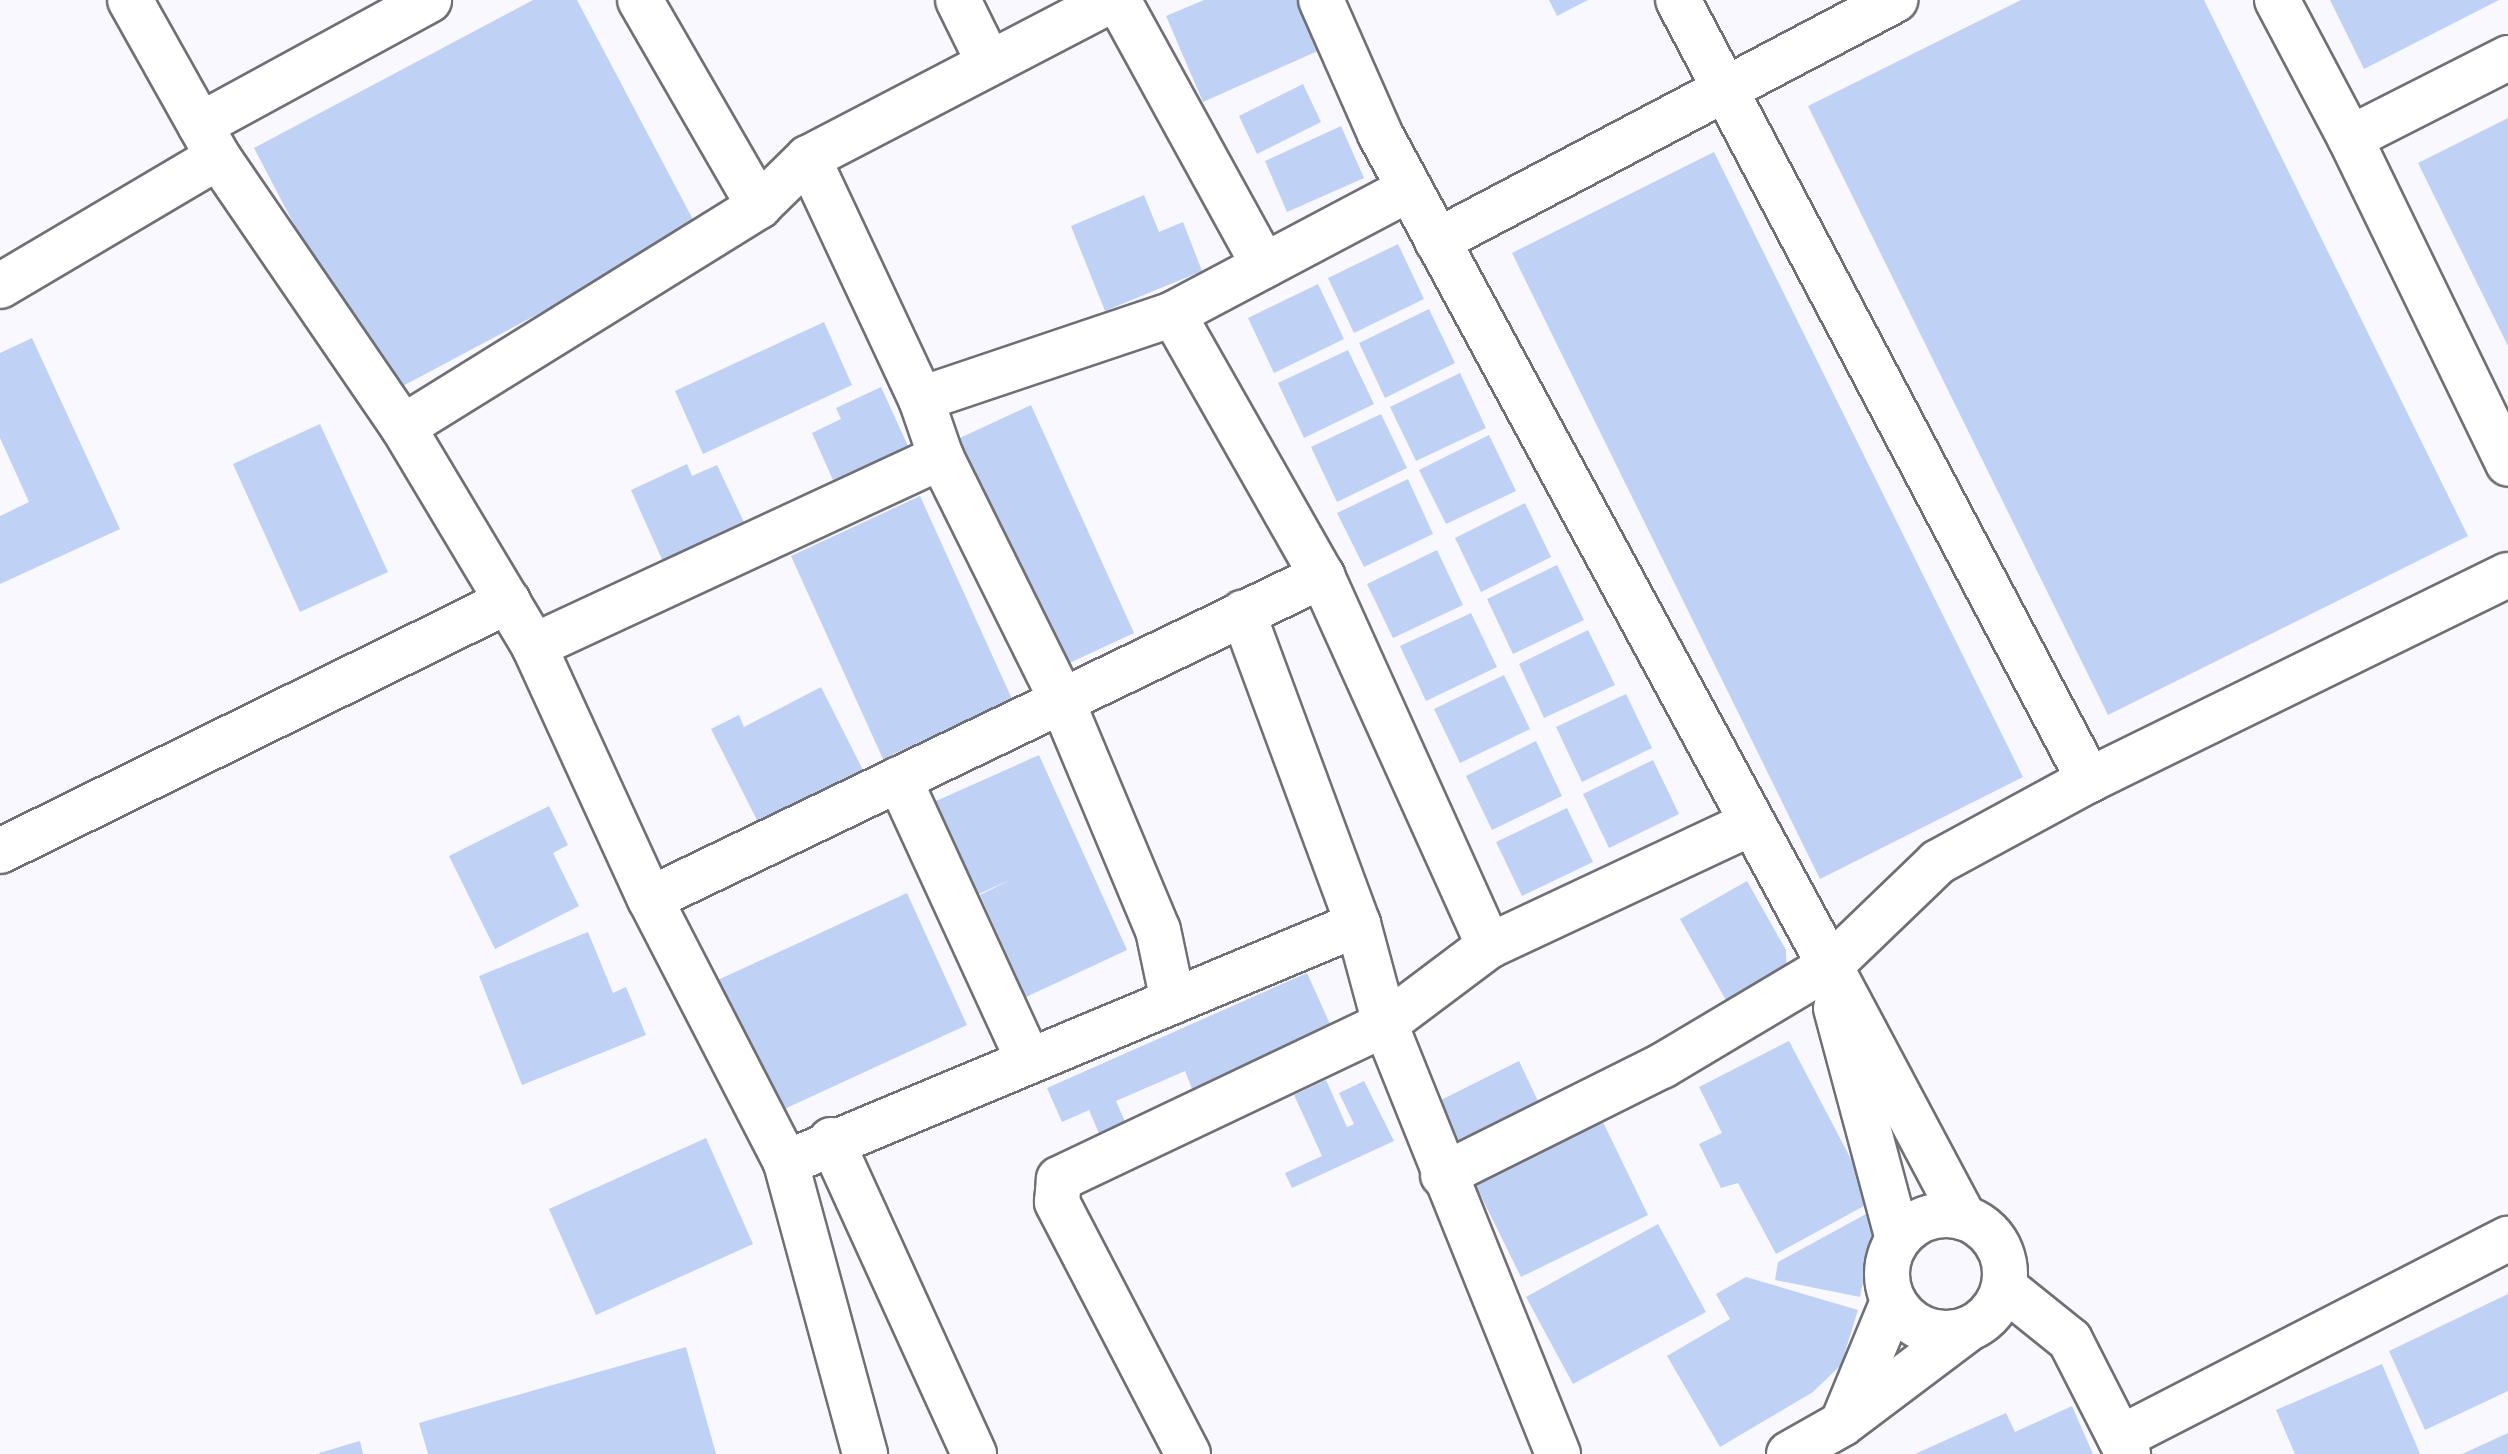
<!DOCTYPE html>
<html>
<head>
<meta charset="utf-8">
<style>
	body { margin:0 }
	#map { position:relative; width:2508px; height:1454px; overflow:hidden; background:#f8f8fe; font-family:"Work Sans",sans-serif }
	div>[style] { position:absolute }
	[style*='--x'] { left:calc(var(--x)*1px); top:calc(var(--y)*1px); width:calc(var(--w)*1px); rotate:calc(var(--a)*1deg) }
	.building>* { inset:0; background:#bfd2f5 }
	.roads { filter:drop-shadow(2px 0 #6f6f75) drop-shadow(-2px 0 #6f6f75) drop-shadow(0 2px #6f6f75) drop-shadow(0 -2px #6f6f75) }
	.minor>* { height:44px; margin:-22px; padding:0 22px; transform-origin:22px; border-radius:22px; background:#fff }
	.tertiary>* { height:44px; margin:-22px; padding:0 22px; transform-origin:22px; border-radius:22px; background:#fff }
	.secondary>* { height:44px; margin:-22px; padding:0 22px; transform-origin:22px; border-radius:22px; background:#fff }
	.secondary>.ring { margin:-22px; padding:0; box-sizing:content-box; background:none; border:44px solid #fff; border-radius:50% }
	span { translate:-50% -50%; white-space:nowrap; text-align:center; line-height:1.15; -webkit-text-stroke:6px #f8f8fe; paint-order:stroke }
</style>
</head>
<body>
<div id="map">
	<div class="building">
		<i style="clip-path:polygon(533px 0,577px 0,698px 229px,384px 396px,254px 148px)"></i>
		<i style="clip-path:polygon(1204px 0,1298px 0,1320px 50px,1203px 102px,1166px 16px)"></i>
		<i style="clip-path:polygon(1549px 0,1588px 0,1557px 16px)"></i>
		<i style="clip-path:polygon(2021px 0,2204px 0,2468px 536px,2108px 715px,1808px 106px)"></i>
		<i style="clip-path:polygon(2330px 0,2499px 0,2364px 69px)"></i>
		<i style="clip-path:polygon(1303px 84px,1321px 122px,1257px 154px,1239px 116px)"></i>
		<i style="clip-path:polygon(2508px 118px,2508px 346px,2418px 163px)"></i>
		<i style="clip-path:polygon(1341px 126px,1364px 178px,1287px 212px,1265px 161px)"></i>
		<i style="clip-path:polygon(1714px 152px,2023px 777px,1820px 879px,1512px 253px)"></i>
		<i style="clip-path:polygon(1144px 195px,1159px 232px,1183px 222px,1202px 271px,1105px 311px,1071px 226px)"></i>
		<i style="clip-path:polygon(1398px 244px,1424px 299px,1354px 333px,1328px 278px)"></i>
		<i style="clip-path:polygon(1318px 284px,1344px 339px,1274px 373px,1248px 318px)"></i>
		<i style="clip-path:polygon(1429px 309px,1455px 363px,1385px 398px,1359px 343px)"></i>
		<i style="clip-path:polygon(824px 322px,852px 385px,703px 454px,675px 391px)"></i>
		<i style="clip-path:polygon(32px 338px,120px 529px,0 584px,0 516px,29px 502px,0 438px,0 353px)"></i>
		<i style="clip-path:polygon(1348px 350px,1374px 404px,1304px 438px,1278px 383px)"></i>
		<i style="clip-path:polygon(1460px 373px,1486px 428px,1416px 461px,1390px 407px)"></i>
		<i style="clip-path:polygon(881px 387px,908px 446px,833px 480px,812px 433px,841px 419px,836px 408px)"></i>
		<i style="clip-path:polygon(1031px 405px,1134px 633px,1050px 672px,947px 444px)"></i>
		<i style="clip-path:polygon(1381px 414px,1407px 468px,1337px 502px,1311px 447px)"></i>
		<i style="clip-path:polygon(320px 424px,388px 572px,300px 612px,233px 464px)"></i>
		<i style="clip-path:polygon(1489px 435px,1516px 491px,1446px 524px,1419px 470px)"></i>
		<i style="clip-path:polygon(687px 464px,692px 476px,717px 465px,751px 537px,669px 575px,631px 490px)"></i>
		<i style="clip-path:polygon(1408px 479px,1433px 534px,1364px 567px,1337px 513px)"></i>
		<i style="clip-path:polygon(920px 496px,1012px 699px,883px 759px,791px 556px)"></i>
		<i style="clip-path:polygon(1525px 503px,1551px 557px,1481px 592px,1455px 538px)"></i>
		<i style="clip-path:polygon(1437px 550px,1463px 605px,1393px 638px,1367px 584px)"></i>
		<i style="clip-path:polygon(1557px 565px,1584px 620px,1513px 654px,1487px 599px)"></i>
		<i style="clip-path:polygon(1471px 613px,1497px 667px,1426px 701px,1400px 646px)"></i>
		<i style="clip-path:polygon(1588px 630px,1615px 685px,1544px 718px,1519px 664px)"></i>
		<i style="clip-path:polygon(1504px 675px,1530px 729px,1460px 763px,1434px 709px)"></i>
		<i style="clip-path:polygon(821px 687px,867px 778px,763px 832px,711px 729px,739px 715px,744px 727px)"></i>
		<i style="clip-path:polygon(1626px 694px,1652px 748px,1582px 782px,1556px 727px)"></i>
		<i style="clip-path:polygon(1536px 741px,1562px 796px,1492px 830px,1466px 776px)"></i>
		<i style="clip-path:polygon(1039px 755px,1127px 950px,1026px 997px,980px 895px,1012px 879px,968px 899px,927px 805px)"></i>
		<i style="clip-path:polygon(1653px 760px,1679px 814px,1609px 848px,1583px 794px)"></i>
		<i style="clip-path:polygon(549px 806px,568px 845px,553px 853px,579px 906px,495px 949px,449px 856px)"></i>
		<i style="clip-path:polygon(1567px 808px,1593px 862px,1522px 896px,1496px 842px)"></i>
		<i style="clip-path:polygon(1747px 881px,1786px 950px,1787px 1007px,1744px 1032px,1680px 919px)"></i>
		<i style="clip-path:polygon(907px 893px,967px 1025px,769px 1116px,709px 984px)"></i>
		<i style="clip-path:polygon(588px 932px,613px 993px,626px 987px,646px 1035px,522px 1085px,479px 976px)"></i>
		<i style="clip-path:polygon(1307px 973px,1339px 1044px,1195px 1096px,1185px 1071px,1116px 1101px,1127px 1126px,1101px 1138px,1089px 1110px,1062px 1122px,1047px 1088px)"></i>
		<i style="clip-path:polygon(1789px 1041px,1873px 1201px,1776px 1254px,1738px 1183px,1721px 1188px,1699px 1144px,1722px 1133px,1699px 1087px)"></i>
		<i style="clip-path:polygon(1519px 1061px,1548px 1122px,1466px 1162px,1437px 1102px)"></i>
		<i style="clip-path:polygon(1326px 1080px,1347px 1127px,1354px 1124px,1339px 1093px,1364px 1081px,1394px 1141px,1292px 1188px,1285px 1173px,1322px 1156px,1294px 1095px)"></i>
		<i style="clip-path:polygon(1603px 1122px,1648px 1215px,1521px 1277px,1475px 1184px)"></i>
		<i style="clip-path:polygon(706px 1138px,753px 1244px,596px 1315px,549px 1209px)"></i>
		<i style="clip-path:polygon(1877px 1208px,1860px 1297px,1775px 1280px,1778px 1262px)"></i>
		<i style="clip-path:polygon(1658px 1224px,1706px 1312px,1573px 1384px,1526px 1297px)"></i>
		<i style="clip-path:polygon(1746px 1277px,1858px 1310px,1841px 1365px,1813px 1392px,1720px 1447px,1667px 1356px,1730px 1319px,1716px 1294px)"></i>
		<i style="clip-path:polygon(2508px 1294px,2508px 1391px,2425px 1430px,2389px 1351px)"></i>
		<i style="clip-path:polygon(686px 1347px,716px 1454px,428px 1454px,419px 1423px)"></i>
		<i style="clip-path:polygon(2382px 1364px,2420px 1454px,2295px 1454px,2276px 1410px)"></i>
		<i style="clip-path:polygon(2072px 1406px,2093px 1454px,1915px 1454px,2006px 1413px,2015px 1432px)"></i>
		<i style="clip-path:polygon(2508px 1433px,2508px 1454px,2462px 1454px)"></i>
		<i style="clip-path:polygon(360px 1441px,363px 1454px,319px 1454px,319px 1453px)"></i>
	</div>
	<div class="roads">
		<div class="minor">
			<i style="--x:130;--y:0;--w:180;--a:60.7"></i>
			<i style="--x:218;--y:157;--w:327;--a:55.6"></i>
			<i style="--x:403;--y:427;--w:255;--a:59.1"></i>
			<i style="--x:534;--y:646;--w:278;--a:65.4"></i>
			<i style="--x:650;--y:899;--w:297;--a:62.7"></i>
			<i style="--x:786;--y:1163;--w:302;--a:74.8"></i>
			<i style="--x:640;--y:0;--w:238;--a:60"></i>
			<i style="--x:958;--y:0;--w:70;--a:63.8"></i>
			<i style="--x:1118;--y:0;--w:303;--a:61.2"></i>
			<i style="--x:1678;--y:0;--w:882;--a:62.21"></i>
			<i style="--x:2277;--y:0;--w:156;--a:62.1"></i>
			<i style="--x:200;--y:125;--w:261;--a:-28.6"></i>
			<i style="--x:808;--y:158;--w:266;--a:64.9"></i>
			<i style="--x:921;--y:399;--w:61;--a:71"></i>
			<i style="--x:941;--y:457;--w:272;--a:63.6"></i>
			<i style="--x:1062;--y:701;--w:248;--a:67.3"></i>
			<i style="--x:1158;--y:930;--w:73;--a:78.1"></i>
			<i style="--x:1437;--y:241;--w:518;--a:-27.75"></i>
			<i style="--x:0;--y:286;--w:253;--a:-30.6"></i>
			<i style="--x:921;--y:399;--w:266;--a:-18.6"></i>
			<i style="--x:403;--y:427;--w:419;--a:-31.8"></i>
			<i style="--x:759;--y:206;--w:69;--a:-44.4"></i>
			<i style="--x:808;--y:158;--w:342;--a:-27.5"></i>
			<i style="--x:1322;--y:576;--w:406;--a:65.7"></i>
			<i style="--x:534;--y:646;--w:449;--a:-24.9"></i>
			<i style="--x:899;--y:779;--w:308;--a:65.3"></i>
			<i style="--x:0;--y:851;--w:566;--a:-26.2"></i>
			<i style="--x:650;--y:899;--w:746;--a:-25.67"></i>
			<i style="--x:1322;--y:576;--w:301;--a:-119.6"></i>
			<i style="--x:1173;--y:314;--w:267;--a:-27.9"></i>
			<i style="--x:831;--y:1140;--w:345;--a:65.5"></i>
			<i style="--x:786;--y:1163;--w:620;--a:-22.68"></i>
			<i style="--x:1443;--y:1175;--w:245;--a:-26.5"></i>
			<i style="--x:1662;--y:1066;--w:196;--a:-30.8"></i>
			<i style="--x:2004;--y:1287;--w:85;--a:38.8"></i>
			<i style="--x:2070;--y:1340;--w:128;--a:63"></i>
			<i style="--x:2120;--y:1438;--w:436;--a:-27.2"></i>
			<i style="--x:1188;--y:1454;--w:284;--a:-117.5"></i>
			<i style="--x:1057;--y:1202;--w:23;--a:-85"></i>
			<i style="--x:1059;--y:1179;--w:361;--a:-25.4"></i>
			<i style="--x:1385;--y:1024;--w:104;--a:-105.1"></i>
			<i style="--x:1358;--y:924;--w:332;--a:-110.3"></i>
			<i style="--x:1558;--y:1454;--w:463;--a:-111.9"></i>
			<i style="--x:1385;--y:1024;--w:130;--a:-36.9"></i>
			<i style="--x:1489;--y:946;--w:288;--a:-25.1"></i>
		</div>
		<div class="tertiary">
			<i style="--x:1321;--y:0;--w:146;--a:66.2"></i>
			<i style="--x:1380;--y:134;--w:946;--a:61.59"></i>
			<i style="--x:2508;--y:58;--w:177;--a:153.1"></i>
			<i style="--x:2350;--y:138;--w:362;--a:64.1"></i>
		</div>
		<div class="secondary">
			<i style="--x:1830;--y:966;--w:150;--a:-43.9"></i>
			<i style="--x:1938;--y:862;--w:172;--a:-28.5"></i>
			<i style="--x:2089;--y:780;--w:466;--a:-26.1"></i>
			<i style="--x:1830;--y:966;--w:285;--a:62"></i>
			<i style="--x:1836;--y:1008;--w:239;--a:75"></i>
			<i class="ring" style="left:1887px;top:1215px;width:74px;height:74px"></i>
			<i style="--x:1843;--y:1422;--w:131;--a:-67.5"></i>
			<i style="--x:1789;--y:1454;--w:61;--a:-29.5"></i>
			<i style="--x:1842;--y:1424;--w:158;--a:-37"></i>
		</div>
	</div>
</div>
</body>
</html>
